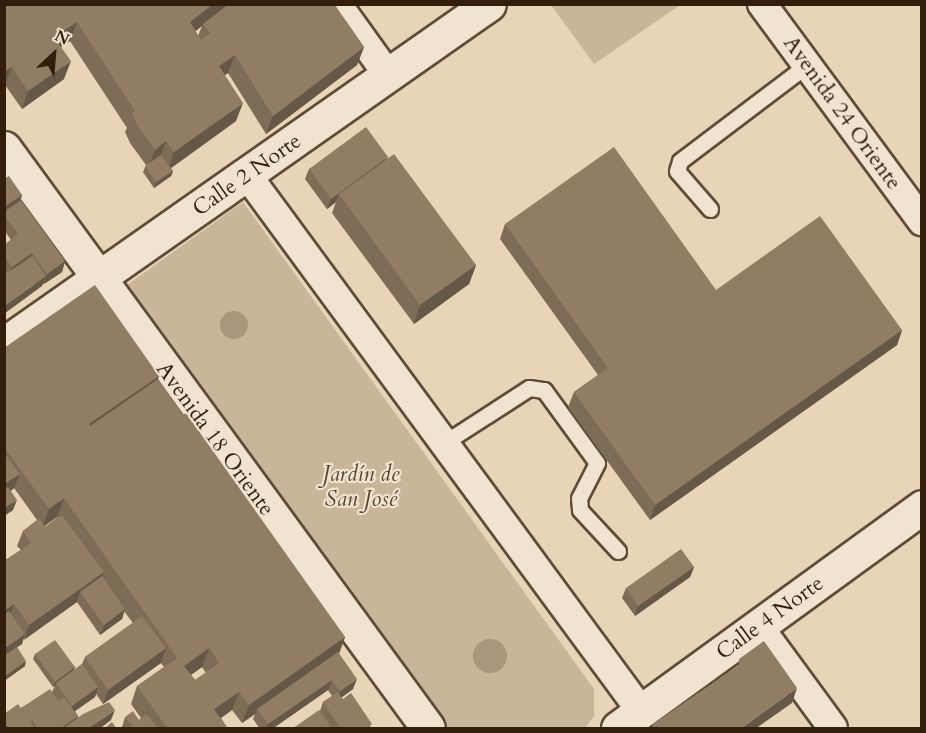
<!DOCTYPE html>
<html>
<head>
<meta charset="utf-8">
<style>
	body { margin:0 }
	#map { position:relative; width:926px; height:733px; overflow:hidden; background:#e8d4b7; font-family:Cardo,serif }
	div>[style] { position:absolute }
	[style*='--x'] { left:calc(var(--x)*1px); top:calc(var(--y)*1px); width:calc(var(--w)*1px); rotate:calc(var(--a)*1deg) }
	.green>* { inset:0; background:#c9b59a }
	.water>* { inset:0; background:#aa967d }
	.round { border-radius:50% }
	.roads { filter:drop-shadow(2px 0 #604c36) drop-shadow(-2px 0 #604c36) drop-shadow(0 2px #604c36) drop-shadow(0 -2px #604c36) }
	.lane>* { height:15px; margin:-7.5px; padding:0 7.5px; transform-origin:7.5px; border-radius:7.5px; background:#f0e3d0 }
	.street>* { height:28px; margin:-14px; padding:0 14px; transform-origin:14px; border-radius:14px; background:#f0e3d0 }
	.secondary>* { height:33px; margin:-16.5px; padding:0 16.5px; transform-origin:16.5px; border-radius:16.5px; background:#f0e3d0 }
	.wall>* { inset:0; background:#7d6c56 }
	.shaded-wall>* { inset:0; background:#665846 }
	.building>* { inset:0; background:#917d64 }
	span { translate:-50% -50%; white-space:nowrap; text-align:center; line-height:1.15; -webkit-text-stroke:4.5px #f0e3d0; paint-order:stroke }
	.street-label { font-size:22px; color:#331e0b }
	.park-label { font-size:22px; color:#58442f; font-style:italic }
	.frame { position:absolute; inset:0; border:6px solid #331e0b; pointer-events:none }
	.north { position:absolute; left:24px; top:24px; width:60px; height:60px; -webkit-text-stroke:4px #f0e3d0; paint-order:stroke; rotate:26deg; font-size:16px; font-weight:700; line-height:24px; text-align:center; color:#331e0b }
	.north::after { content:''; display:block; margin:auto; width:21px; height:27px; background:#331e0b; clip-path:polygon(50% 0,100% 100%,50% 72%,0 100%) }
</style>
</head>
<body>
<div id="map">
	<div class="green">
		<i style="clip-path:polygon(551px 5px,680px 5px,594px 64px)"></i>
		<i style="clip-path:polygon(243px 202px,594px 689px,594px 716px,585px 728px,447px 728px,127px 285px)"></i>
	</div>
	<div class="water">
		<i class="round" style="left:220px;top:311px;width:28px;height:28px"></i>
		<i class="round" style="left:473px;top:639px;width:34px;height:34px"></i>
	</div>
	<div class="roads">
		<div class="lane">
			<i style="--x:710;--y:209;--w:50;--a:-131"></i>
			<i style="--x:677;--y:171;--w:10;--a:-73"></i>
			<i style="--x:680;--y:161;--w:159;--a:-37.1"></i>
			<i style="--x:444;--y:443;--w:101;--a:-32.9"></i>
			<i style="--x:529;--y:388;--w:15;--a:8"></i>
			<i style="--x:544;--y:390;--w:90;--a:54"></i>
			<i style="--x:597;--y:463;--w:39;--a:117"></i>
			<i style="--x:579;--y:498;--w:12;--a:85"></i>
			<i style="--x:580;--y:510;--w:56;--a:47.2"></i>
		</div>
		<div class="street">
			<i style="--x:337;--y:4;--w:87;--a:54.3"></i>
			<i style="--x:762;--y:4;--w:270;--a:53.6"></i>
			<i style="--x:247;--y:175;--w:665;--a:53.68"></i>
			<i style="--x:759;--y:627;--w:125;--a:53.8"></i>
		</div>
		<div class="secondary">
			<i style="--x:4;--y:148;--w:718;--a:53.83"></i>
			<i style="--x:4;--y:344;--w:592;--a:-35.03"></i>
			<i style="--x:618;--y:728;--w:376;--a:-36"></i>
		</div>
	</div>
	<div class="wall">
		<i style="clip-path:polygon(evenodd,4px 4px,334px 4px,364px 47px,357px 65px,266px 134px,228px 73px,225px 75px,236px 121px,171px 168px,173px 171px,171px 176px,154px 188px,143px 172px,146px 165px,130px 143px,125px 132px,127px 128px,70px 41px,61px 47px,64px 79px,22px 109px,5px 85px,4px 4px,202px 26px,198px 36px,195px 31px,202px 26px)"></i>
		<i style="clip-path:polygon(387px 159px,476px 265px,469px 284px,414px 324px,332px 213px,336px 202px,327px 209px,305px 179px,309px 169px)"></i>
		<i style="clip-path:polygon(4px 176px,22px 195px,20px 202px,65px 261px,62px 272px,44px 284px,43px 284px,42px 286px,6px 274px,4px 272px,4px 245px,11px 240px,4px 230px)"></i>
		<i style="clip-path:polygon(505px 224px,716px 290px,902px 330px,897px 345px,650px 520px,568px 407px,574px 392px,598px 375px,500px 239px)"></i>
		<i style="clip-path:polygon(evenodd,4px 348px,159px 376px,158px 379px,345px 637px,339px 654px,353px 689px,341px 698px,371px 727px,375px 729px,292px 729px,320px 711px,323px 702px,332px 696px,328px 690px,272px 729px,260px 729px,253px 719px,255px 714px,242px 723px,232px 710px,221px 718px,228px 729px,123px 729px,122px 727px,125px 717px,139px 720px,141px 718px,131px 704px,137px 686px,164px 667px,161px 663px,103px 704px,96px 694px,95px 697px,75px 711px,78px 716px,77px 719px,111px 720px,99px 729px,4px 729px,4px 714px,21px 708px,52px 692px,55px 686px,53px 687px,33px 659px,35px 654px,75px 667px,74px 670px,82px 664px,85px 657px,133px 623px,124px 611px,122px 619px,100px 635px,77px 602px,23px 639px,22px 644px,17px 647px,25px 666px,4px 681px,4px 561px,21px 550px,17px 546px,23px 531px,37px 520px,14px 488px,11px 491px,13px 510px,4px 516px,4px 348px,57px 517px,58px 517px,45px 527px,44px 526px,57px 517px,4px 348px,202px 667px,206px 673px,195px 680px,191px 675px,202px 667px)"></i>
		<i style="clip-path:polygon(694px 567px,690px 577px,635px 616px,622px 598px,626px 588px)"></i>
	</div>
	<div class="shaded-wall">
		<i style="clip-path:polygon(213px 4px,230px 4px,203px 24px,202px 26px,183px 41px,190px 22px)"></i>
		<i style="clip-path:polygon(77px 22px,70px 41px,47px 55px,54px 37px)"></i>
		<i style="clip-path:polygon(364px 47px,357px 65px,266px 134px,273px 116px)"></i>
		<i style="clip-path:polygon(235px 55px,228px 73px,212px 84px,219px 66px)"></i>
		<i style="clip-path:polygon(71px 61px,64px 79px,22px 109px,28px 91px)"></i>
		<i style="clip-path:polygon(12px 67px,4px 86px,4px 72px)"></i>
		<i style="clip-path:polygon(243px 103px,236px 121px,167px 171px,174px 152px)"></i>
		<i style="clip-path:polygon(166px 141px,159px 160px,148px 168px,155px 150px)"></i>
		<i style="clip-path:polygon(388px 157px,384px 167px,339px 194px,336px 202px,327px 209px,331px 199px)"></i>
		<i style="clip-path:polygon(173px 171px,171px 176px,154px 188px,156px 182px)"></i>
		<i style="clip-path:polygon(22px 195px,17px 209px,4px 215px,4px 207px)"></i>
		<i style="clip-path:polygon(32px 253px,28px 263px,8px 277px,12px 267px)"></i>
		<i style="clip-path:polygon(65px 261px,62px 272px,44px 284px,47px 274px)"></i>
		<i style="clip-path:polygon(476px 265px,469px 284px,414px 324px,420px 305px)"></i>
		<i style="clip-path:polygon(46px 276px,42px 286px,4px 314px,4px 306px)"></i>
		<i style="clip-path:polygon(902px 330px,897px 345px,650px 520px,655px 505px)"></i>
		<i style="clip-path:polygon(159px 376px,152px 394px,93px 435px,89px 424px)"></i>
		<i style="clip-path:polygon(20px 474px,14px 488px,4px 495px,4px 484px)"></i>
		<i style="clip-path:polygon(64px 498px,57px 517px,42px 528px,49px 509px)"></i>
		<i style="clip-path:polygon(17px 500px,13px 510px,4px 516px,4px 508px)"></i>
		<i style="clip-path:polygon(694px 567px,690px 577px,635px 616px,638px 606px)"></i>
		<i style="clip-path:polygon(104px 572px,98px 587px,80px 592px,77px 602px,24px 640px,29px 625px)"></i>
		<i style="clip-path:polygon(14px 604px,9px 619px,4px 622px,4px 611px)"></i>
		<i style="clip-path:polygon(125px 609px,122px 619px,100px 635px,104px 625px)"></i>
		<i style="clip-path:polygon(25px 634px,22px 644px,4px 656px,4px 649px)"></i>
		<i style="clip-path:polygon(345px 637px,338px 656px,257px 709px,255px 714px,242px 723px,249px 705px)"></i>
		<i style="clip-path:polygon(166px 648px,161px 663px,103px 704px,108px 690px)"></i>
		<i style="clip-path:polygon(209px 648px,202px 667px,178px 684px,184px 666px)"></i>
		<i style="clip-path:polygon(26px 661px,25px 666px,4px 681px,4px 677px)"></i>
		<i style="clip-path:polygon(75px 667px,73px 672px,56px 683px,55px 686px,53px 687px,55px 682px)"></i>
		<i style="clip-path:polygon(357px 679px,353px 689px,336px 701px,340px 691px)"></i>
		<i style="clip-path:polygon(332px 680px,328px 690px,272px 729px,266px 729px,268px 724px)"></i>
		<i style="clip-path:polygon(98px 687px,95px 697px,68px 716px,72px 706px)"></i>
		<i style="clip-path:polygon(797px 688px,792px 703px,755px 729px,740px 729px)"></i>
		<i style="clip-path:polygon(239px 692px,232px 710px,208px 727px,214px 709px)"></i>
		<i style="clip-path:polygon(115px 710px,111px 720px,99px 729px,88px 729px)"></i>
		<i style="clip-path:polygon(78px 716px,74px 726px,70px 729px,60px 729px)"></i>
	</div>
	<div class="building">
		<i style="clip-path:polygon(4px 4px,213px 4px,190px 22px,201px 40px,210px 33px,203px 24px,229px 4px,334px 4px,364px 47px,273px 116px,235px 55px,219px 66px,243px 103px,174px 152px,166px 141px,155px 150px,137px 125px,132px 113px,135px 111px,77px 22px,54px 37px,71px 61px,28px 91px,12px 67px,4px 72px)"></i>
		<i style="clip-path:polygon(366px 127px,388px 157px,331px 199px,309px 169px)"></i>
		<i style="clip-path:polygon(614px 147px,716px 290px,820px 216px,902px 330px,655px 505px,574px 392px,608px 368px,505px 224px)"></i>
		<i style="clip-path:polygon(394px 154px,476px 265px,420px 305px,339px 194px)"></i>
		<i style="clip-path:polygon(161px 155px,173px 171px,156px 182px,145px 166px)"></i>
		<i style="clip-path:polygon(9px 176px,22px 195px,4px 207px,4px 179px)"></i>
		<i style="clip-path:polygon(21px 200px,65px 261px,47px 274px,32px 253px,12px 267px,4px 256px,4px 245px,18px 234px,4px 215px,4px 212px)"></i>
		<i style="clip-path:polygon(32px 256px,46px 276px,4px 306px,4px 275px)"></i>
		<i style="clip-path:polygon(evenodd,95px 285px,159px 376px,89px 424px,116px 462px,186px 413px,345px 637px,249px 705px,239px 692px,214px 709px,228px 729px,168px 729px,137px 686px,177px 658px,64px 498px,49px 509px,4px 447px,4px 348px,95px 285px,209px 648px,219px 663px,195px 680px,184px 666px,209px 648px)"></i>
		<i style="clip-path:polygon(158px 379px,183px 415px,116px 462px,90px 426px)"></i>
		<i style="clip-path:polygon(4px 453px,20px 474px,4px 484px)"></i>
		<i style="clip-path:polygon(8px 487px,17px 500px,4px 508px,4px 489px)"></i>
		<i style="clip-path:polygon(62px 515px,104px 572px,29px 625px,14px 604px,4px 611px,4px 561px,31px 543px,23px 531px,39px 519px,45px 527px)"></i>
		<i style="clip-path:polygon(681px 549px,694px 567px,638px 606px,626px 588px)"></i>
		<i style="clip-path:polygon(102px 576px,125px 609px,104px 625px,80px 592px)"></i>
		<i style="clip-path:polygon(9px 611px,25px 634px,4px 649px,4px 614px)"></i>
		<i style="clip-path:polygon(142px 616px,166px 648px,108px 690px,85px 657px)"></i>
		<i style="clip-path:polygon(55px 640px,75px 667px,55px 682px,35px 654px)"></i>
		<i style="clip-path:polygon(764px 641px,797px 688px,740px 729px,652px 729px,653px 724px,739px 665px,739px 659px)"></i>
		<i style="clip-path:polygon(17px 647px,26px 661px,4px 677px,4px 656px)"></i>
		<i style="clip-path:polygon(338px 652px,357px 679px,340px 691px,332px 680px,268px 724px,257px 709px)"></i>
		<i style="clip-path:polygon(82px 664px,98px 687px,72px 706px,56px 683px)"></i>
		<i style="clip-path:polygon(50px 689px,59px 702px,30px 722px,21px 708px)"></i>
		<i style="clip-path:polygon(338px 692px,343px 699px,351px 693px,372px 724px,366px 729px,341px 729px,323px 702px)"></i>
		<i style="clip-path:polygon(64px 697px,78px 716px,60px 729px,38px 729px,32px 720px)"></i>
		<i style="clip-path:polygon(109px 702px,115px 710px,88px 729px,62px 729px,83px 714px)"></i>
		<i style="clip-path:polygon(18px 704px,35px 729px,10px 729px,4px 721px,4px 714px)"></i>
		<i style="clip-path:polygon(319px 710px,332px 728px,292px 729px)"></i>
		<i style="clip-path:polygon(133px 711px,139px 720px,147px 714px,158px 729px,128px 729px,132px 726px,125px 717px)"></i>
		<i style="clip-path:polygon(112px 722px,117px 729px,104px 729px)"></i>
	</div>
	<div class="street-label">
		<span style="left:842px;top:113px;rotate:54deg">Avenida 24 Oriente</span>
		<span style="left:247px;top:175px;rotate:-35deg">Calle 2 Norte</span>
		<span style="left:215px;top:439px;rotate:54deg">Avenida 18 Oriente</span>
		<span style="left:770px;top:618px;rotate:-36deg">Calle 4 Norte</span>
	</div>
	<div class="park-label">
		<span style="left:361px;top:487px">Jardín de<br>San José</span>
	</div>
	<div class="frame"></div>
	<div class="north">N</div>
</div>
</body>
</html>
